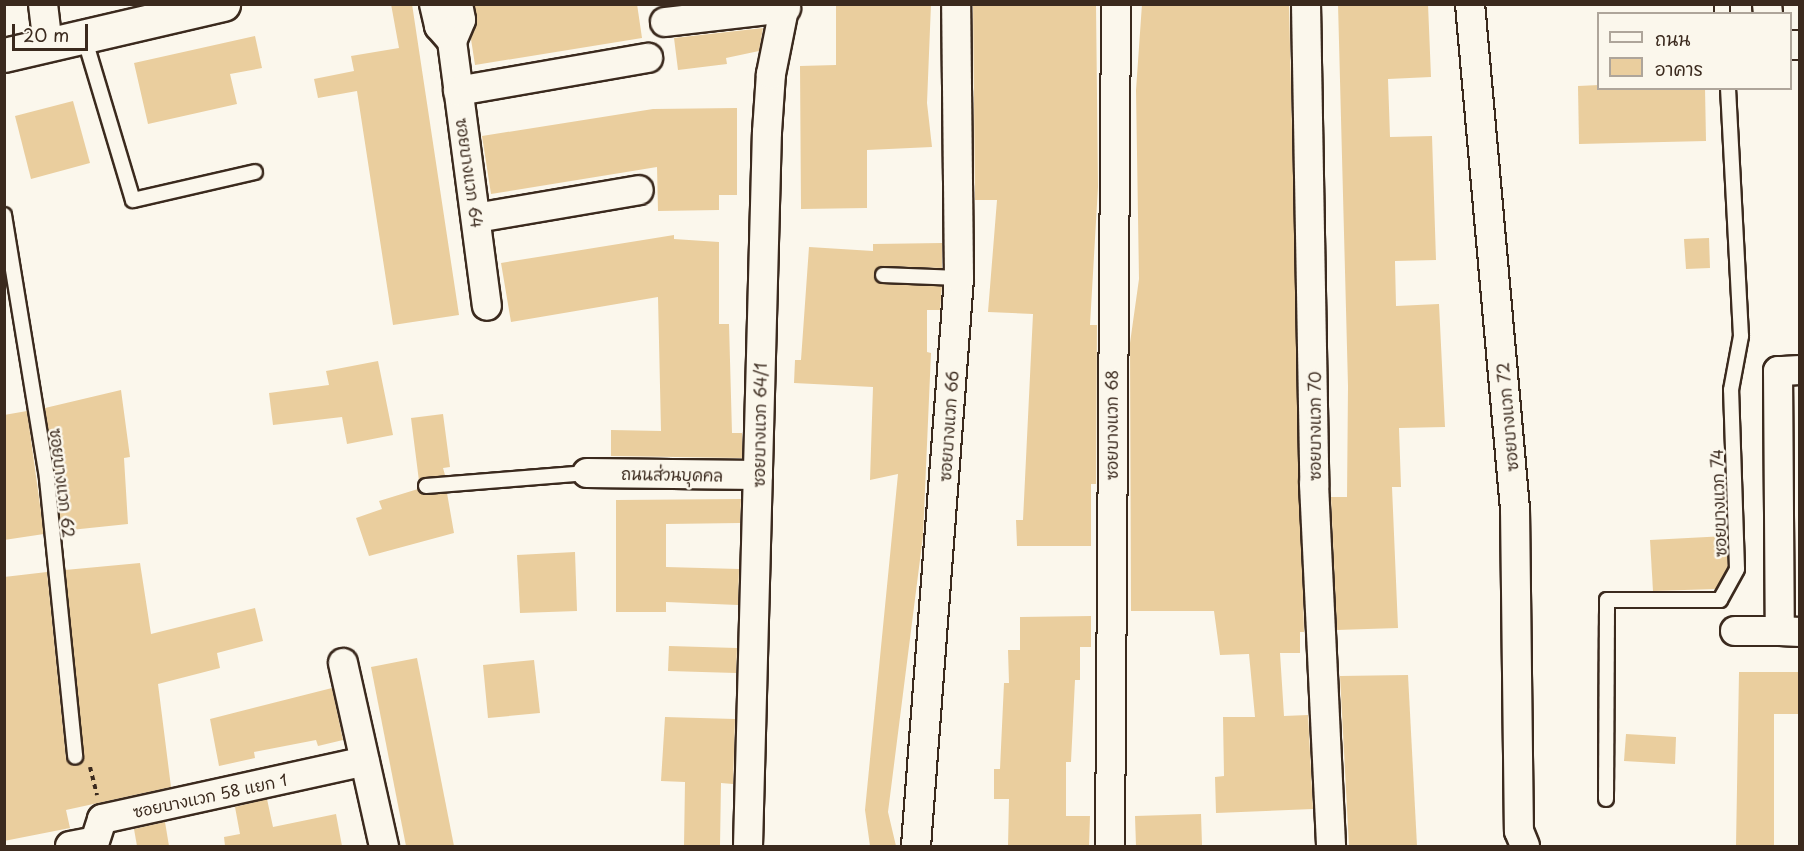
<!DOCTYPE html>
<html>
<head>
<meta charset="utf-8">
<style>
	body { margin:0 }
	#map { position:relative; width:1804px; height:851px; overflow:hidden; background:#fbf7ec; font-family:"Playpen Sans","Playpen Sans Thai",sans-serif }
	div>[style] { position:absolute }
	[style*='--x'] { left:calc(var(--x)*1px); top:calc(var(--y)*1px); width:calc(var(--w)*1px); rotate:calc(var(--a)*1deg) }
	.building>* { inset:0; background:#eace9e }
	.path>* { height:4px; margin-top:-2px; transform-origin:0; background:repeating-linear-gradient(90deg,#3b2a1e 0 4.5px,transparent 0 9px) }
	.roads { filter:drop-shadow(2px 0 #3b2a1e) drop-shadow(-2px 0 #3b2a1e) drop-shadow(0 2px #3b2a1e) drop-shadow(0 -2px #3b2a1e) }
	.lane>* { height:14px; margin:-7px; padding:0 7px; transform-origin:7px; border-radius:7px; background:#fbf7ec }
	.street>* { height:28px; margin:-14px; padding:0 14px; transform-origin:14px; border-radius:14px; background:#fbf7ec }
	.secondary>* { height:33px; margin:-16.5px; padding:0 16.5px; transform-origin:16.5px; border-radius:16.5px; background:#fbf7ec }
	span { translate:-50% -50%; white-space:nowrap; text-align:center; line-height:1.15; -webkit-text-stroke:5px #fbf7ec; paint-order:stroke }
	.street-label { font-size:16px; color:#3b2a1e }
	.frame { position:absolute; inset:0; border:6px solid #3b2a1e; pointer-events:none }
	.legend { position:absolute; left:1597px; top:12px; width:195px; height:78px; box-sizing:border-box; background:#fbf7ec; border:2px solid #aea59a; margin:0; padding:8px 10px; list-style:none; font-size:18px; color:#3b2a1e }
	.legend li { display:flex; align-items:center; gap:12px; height:30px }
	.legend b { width:30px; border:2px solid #aea59a }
	.scale { position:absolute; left:12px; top:24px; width:76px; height:27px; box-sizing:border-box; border:3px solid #3b2a1e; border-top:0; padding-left:8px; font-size:18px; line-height:21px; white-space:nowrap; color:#3b2a1e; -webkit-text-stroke:4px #fbf7ec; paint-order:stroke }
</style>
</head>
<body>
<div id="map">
	<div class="building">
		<i style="clip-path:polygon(391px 4px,412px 4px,459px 315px,393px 325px,357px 91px,318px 98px,314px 79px,354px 71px,351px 56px,399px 48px)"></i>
		<i style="clip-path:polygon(481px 4px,637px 4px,642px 38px,475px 65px,471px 39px,475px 5px)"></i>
		<i style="clip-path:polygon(836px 4px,931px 4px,927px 103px,932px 147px,867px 150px,867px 208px,801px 209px,800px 66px,836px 65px)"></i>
		<i style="clip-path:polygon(973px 4px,1096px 4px,1098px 187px,1090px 325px,1097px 325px,1096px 484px,1091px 484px,1091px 546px,1017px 546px,1016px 520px,1023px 520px,1033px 314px,988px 312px,997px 200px,975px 200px)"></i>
		<i style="clip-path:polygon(1142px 4px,1289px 4px,1304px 632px,1300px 632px,1300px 653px,1280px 653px,1284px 716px,1308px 715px,1313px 809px,1216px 813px,1215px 777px,1224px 776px,1223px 717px,1255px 717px,1249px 654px,1220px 655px,1214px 611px,1131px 611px,1130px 343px,1139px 279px,1136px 90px)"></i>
		<i style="clip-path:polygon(1338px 4px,1428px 4px,1431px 77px,1388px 79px,1390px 137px,1432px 136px,1436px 260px,1395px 261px,1396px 306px,1439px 304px,1445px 427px,1399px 428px,1401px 487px,1392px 487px,1398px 628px,1337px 630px,1331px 497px,1347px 497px,1348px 386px)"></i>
		<i style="clip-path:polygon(763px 28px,759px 51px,726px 58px,727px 64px,678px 70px,674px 38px)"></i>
		<i style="clip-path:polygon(255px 36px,262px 68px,230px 74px,237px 104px,148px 124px,134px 63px)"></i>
		<i style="clip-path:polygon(1599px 85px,1705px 88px,1706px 141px,1579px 144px,1578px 86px)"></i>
		<i style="clip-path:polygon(73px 101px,90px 163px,31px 179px,15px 116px)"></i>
		<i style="clip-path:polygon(737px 108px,737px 195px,719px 195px,719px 210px,658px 211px,657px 167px,491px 194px,482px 136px,653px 109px)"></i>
		<i style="clip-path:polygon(674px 235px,674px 239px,719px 242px,719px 324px,729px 324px,732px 433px,742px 433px,742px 458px,611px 456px,611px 430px,661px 431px,658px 297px,511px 322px,501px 263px)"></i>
		<i style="clip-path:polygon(1709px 238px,1710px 268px,1686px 269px,1684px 239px)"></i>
		<i style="clip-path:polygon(942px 243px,942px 268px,883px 266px,874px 274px,882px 284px,942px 286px,940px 310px,927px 310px,927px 352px,931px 353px,923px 536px,888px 812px,896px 846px,870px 846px,865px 810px,898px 474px,870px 480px,873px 387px,794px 383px,795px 360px,801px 360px,809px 247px,873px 251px,873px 244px)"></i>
		<i style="clip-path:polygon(378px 361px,393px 435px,347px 444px,342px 417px,273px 425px,269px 393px,329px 385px,326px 371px)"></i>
		<i style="clip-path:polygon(121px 390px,130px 457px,124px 458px,128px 524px,61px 531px,45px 408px)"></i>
		<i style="clip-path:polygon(27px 411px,44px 534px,4px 540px,4px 415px)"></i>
		<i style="clip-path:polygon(443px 414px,450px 467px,443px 468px,445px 475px,419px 481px,411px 418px)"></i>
		<i style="clip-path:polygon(418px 489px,426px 495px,447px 493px,454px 533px,369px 556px,356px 518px,382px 509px,379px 501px)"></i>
		<i style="clip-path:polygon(741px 499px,740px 523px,666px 524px,666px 567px,739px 569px,738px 605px,666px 602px,666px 612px,616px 612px,616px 500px)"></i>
		<i style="clip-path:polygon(1726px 536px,1728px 567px,1716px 589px,1653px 591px,1650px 540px)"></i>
		<i style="clip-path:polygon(575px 552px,577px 611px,520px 613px,517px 555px)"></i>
		<i style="clip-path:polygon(140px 563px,151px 634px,255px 608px,263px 641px,217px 653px,220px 668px,158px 684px,171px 787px,66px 810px,70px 828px,4px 841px,4px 577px,47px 572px,66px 758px,76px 766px,84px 756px,65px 570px)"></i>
		<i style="clip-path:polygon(1091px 616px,1091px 647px,1080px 647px,1080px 680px,1075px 680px,1071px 762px,1066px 762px,1066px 816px,1090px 816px,1089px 846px,1008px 846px,1009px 799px,994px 799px,994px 769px,1000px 769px,1004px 683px,1009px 683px,1008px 650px,1020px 650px,1020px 617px)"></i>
		<i style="clip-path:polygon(669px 646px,737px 648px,736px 673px,668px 671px)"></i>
		<i style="clip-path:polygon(417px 658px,454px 846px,406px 846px,371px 667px)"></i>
		<i style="clip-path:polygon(534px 660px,540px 713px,488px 718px,483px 665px)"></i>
		<i style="clip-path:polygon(1739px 672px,1800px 672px,1800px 714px,1774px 714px,1774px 846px,1736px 846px)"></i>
		<i style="clip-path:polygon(1408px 675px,1417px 846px,1349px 846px,1340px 676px)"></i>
		<i style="clip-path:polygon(332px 688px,343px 740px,318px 746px,316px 740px,254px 752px,255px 758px,219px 766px,210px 719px)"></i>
		<i style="clip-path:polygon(665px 717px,735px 719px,733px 784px,721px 783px,720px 846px,684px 846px,685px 782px,661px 781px)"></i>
		<i style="clip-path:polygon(1626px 734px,1676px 737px,1675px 764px,1624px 761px)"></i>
		<i style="clip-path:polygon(267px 799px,273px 827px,336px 814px,342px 846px,225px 846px,224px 837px,240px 834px,235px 807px)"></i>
		<i style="clip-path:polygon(1201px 814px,1202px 846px,1136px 846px,1135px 816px)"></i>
		<i style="clip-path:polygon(165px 822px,169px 846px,137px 846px,134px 829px)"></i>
	</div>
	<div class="path">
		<i style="--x:90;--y:767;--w:29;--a:76"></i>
	</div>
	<div class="roads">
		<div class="lane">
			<i style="--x:1722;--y:4;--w:10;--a:90"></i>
			<i style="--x:84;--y:37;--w:170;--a:73.3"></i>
			<i style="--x:133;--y:200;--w:125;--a:-12.9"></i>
			<i style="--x:4;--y:215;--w:267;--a:80.7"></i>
			<i style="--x:47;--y:479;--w:279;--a:84.2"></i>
			<i style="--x:883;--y:275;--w:76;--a:2.3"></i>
			<i style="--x:426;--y:486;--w:162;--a:-4.6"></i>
			<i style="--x:1606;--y:799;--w:199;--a:-89.7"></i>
			<i style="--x:1607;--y:600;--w:113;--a:0"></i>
			<i style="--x:1720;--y:600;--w:35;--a:-61"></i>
			<i style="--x:1737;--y:569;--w:179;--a:-91.9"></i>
			<i style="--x:1731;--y:390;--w:55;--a:-79.5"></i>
			<i style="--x:1741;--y:336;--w:248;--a:-93"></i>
		</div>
		<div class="street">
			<i style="--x:43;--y:4;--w:42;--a:83.2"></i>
			<i style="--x:434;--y:4;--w:23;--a:77"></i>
			<i style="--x:439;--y:26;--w:20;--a:49"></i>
			<i style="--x:458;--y:4;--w:16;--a:79"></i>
			<i style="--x:461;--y:20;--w:23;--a:113"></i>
			<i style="--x:452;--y:41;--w:267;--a:82.5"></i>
			<i style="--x:1306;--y:4;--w:480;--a:89"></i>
			<i style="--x:1314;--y:484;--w:362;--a:87.3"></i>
			<i style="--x:1470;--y:4;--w:507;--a:84.91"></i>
			<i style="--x:1515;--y:509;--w:322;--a:89.3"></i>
			<i style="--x:1519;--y:831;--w:16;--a:68"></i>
			<i style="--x:1767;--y:4;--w:10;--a:84"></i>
			<i style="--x:665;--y:22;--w:122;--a:-6.6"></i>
			<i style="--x:1790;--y:45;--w:10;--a:0"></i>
			<i style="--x:458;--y:91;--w:193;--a:-9.9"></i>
			<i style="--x:476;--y:218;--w:165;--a:-9.7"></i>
			<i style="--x:1800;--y:370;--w:22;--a:177"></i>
			<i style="--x:1778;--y:371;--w:260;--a:89.6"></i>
			<i style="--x:1780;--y:631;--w:20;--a:3"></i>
			<i style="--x:587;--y:473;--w:171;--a:0.7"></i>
			<i style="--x:1735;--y:631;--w:45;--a:0"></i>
			<i style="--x:343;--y:663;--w:188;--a:77.4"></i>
			<i style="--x:70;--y:846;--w:25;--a:-11"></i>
			<i style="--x:95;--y:841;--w:23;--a:-72"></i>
			<i style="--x:102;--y:819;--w:269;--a:-12.4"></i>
			<i style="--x:748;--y:846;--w:714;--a:-88.48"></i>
			<i style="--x:767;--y:132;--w:58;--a:-86.1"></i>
			<i style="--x:771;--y:74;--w:71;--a:-78.7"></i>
			<i style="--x:916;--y:846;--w:570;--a:-85.67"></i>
			<i style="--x:959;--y:278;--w:274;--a:-90.6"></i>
			<i style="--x:1110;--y:846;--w:842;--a:-89.59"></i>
		</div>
		<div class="secondary">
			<i style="--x:4;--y:55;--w:225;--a:-13.1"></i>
		</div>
	</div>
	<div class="street-label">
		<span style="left:470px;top:173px;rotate:82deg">ซอยบางแวก 64</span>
		<span style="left:1507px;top:417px;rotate:-95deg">ซอยบางแวก 72</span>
		<span style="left:759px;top:425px;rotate:-89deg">ซอยบางแวก 64/1</span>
		<span style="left:1111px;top:425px;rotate:-90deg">ซอยบางแวก 68</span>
		<span style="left:948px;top:426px;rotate:-86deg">ซอยบางแวก 66</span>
		<span style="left:1314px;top:426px;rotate:-90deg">ซอยบางแวก 70</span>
		<span style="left:672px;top:474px;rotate:1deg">ถนนส่วนบุคคล</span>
		<span style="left:63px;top:483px;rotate:83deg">ซอยบางแวก 62</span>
		<span style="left:1718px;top:503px;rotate:-92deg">ซอยบางแวก 74</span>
		<span style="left:210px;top:795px;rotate:-12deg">ซอยบางแวก 58 แยก 1</span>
	</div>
	<div class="frame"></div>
	<ul class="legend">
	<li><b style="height:8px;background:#fbf7ec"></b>ถนน</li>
	<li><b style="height:16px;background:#eace9e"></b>อาคาร</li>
	</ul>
	<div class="scale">20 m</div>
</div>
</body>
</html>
